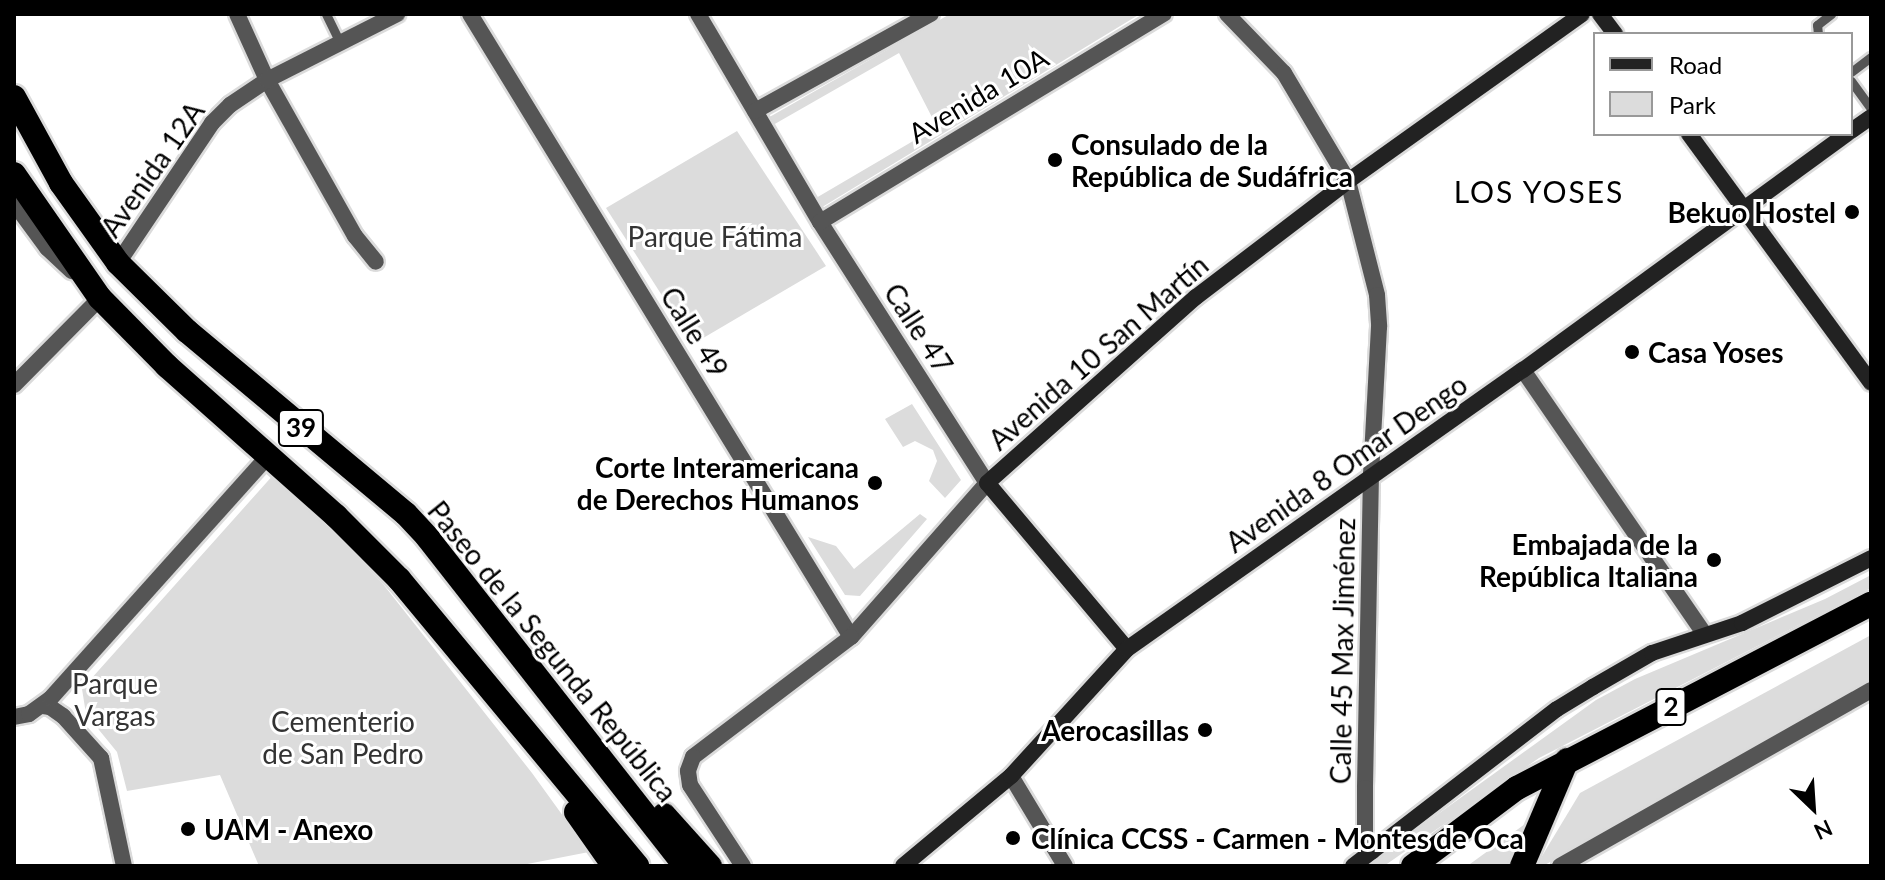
<!DOCTYPE html>
<html>
<head>
<meta charset="utf-8">
<style>
	body { margin:0 }
	#map { position:relative; width:1885px; height:880px; overflow:hidden; background:#fff; font-family:Lato,sans-serif }
	div>[style] { position:absolute }
	[style*='--x'] { left:calc(var(--x)*1px); top:calc(var(--y)*1px); width:calc(var(--w)*1px); rotate:calc(var(--a)*1deg) }
	.green>* { inset:0; background:#dcdcdc }
	.roads { filter:drop-shadow(2px 0 #dbdbdb) drop-shadow(-2px 0 #dbdbdb) drop-shadow(0 2px #dbdbdb) drop-shadow(0 -2px #dbdbdb) }
	.lane>* { height:9px; margin:-4.5px; padding:0 4.5px; transform-origin:4.5px; border-radius:4.5px; background:#555 }
	.street>* { height:16px; margin:-8px; padding:0 8px; transform-origin:8px; border-radius:8px; background:#555 }
	.secondary>* { height:16px; margin:-8px; padding:0 8px; transform-origin:8px; border-radius:8px; background:#222 }
	.highway>* { height:24px; margin:-12px; padding:0 12px; transform-origin:12px; border-radius:12px; background:#000 }
	.dots>* { width:22px; height:22px; translate:-50% -50%; box-sizing:border-box; border:4px solid #fff; border-radius:50% }
	span { translate:-50% -50%; white-space:nowrap; text-align:center; line-height:1.15; -webkit-text-stroke:6px #fff; paint-order:stroke }
	.shield-label span { padding:2px 6px; background:#fff; border:2px solid; border-radius:6px; -webkit-text-stroke-width:0 }
	.shield-label { font-size:26px; color:#000; font-weight:700 }
	.street-label { font-size:28px; color:#000 }
	.poi-label { font-size:28px; color:#000; font-weight:700 }
	.left { translate:0 -50%; text-align:left }
	.right { translate:-100% -50%; text-align:right }
	.park-label { font-size:28px; color:#333 }
	.neighbourhood-label { font-size:30px; color:#000; letter-spacing:2px }
	.frame { position:absolute; inset:0; border:16px solid #000; pointer-events:none }
	.legend { position:absolute; left:1593px; top:32px; width:260px; height:104px; box-sizing:border-box; background:#fff; border:2px solid #999; margin:0; padding:10px 14px; list-style:none; font-size:24px; color:#000 }
	.legend li { display:flex; align-items:center; gap:16px; height:40px }
	.legend b { width:40px; border:2px solid #999 }
	.north { position:absolute; left:1773px; top:768px; width:80px; height:80px; -webkit-text-stroke:6px #fff; paint-order:stroke; rotate:155deg; font-size:22px; font-weight:700; line-height:32px; text-align:center; color:#000 }
	.north::after { content:''; display:block; margin:auto; width:28px; height:36px; background:#000; clip-path:polygon(50% 0,100% 100%,50% 72%,0 100%) }
</style>
</head>
<body>
<div id="map">
	<div class="green">
		<i style="clip-path:polygon(evenodd,950px 14px,1140px 14px,819px 209px,766px 119px,950px 14px,899px 53px,937px 127px,816px 198px,773px 125px,899px 53px)"></i>
		<i style="clip-path:polygon(737px 131px,826px 266px,693px 344px,606px 208px)"></i>
		<i style="clip-path:polygon(912px 404px,961px 480px,945px 498px,929px 481px,937px 461px,933px 450px,915px 441px,903px 447px,885px 419px)"></i>
		<i style="clip-path:polygon(275px 473px,383px 584px,532px 773px,589px 852px,517px 866px,259px 866px,220px 775px,127px 791px,117px 752px,86px 714px,82px 689px)"></i>
		<i style="clip-path:polygon(920px 514px,927px 519px,860px 596px,845px 595px,808px 537px,836px 546px,854px 569px)"></i>
		<i style="clip-path:polygon(1871px 575px,1871px 588px,1539px 758px,1384px 866px,1366px 866px,1596px 700px,1635px 679px,1825px 599px)"></i>
		<i style="clip-path:polygon(1871px 635px,1871px 682px,1543px 866px,1536px 866px,1580px 793px)"></i>
		<i style="clip-path:polygon(1543px 811px,1514px 866px,1467px 866px,1470px 864px)"></i>
	</div>
	<div class="roads">
		<div class="lane">
			<i style="--x:326;--y:14;--w:32;--a:64"></i>
			<i style="--x:1818;--y:34;--w:9;--a:-96"></i>
			<i style="--x:1817;--y:25;--w:18;--a:-38"></i>
			<i style="--x:1851;--y:72;--w:25;--a:-37"></i>
			<i style="--x:1851;--y:81;--w:34;--a:54"></i>
		</div>
		<div class="street">
			<i style="--x:237;--y:14;--w:72;--a:65.6"></i>
			<i style="--x:267;--y:80;--w:179;--a:60.6"></i>
			<i style="--x:355;--y:236;--w:33;--a:51"></i>
			<i style="--x:470;--y:14;--w:730;--a:58.55"></i>
			<i style="--x:698;--y:14;--w:241;--a:59.6"></i>
			<i style="--x:820;--y:222;--w:310;--a:57.4"></i>
			<i style="--x:987;--y:483;--w:205;--a:131.4"></i>
			<i style="--x:851;--y:637;--w:198;--a:142.8"></i>
			<i style="--x:693;--y:757;--w:15;--a:110"></i>
			<i style="--x:688;--y:771;--w:14;--a:82"></i>
			<i style="--x:690;--y:785;--w:97;--a:56.8"></i>
			<i style="--x:1227;--y:14;--w:82;--a:46"></i>
			<i style="--x:1284;--y:73;--w:126;--a:59.3"></i>
			<i style="--x:1348;--y:181;--w:118;--a:75.7"></i>
			<i style="--x:1377;--y:295;--w:32;--a:86"></i>
			<i style="--x:1379;--y:327;--w:147;--a:93.1"></i>
			<i style="--x:1371;--y:474;--w:314;--a:91.1"></i>
			<i style="--x:1365;--y:788;--w:48;--a:90"></i>
			<i style="--x:1365;--y:836;--w:17;--a:65"></i>
			<i style="--x:755;--y:111;--w:201;--a:-28.9"></i>
			<i style="--x:14;--y:203;--w:56;--a:53.7"></i>
			<i style="--x:47;--y:248;--w:34;--a:43"></i>
			<i style="--x:820;--y:222;--w:402;--a:-31.2"></i>
			<i style="--x:118;--y:263;--w:169;--a:-56.1"></i>
			<i style="--x:212;--y:123;--w:25;--a:-45"></i>
			<i style="--x:230;--y:105;--w:45;--a:-34"></i>
			<i style="--x:267;--y:80;--w:146;--a:-26.9"></i>
			<i style="--x:1523;--y:370;--w:321;--a:55.5"></i>
			<i style="--x:14;--y:385;--w:122;--a:-45.3"></i>
			<i style="--x:100;--y:298;--w:8;--a:-135"></i>
			<i style="--x:43;--y:706;--w:7;--a:8"></i>
			<i style="--x:50;--y:707;--w:16;--a:35"></i>
			<i style="--x:63;--y:716;--w:57;--a:47.9"></i>
			<i style="--x:101;--y:758;--w:110;--a:78"></i>
			<i style="--x:14;--y:717;--w:15;--a:-11"></i>
			<i style="--x:29;--y:714;--w:27;--a:-36"></i>
			<i style="--x:51;--y:698;--w:322;--a:-48.1"></i>
			<i style="--x:1011;--y:776;--w:105;--a:59"></i>
			<i style="--x:1560;--y:866;--w:357;--a:-29.5"></i>
		</div>
		<div class="secondary">
			<i style="--x:1600;--y:14;--w:25;--a:53"></i>
			<i style="--x:1851;--y:131;--w:24;--a:-35"></i>
			<i style="--x:1689;--y:134;--w:308;--a:53.8"></i>
			<i style="--x:1127;--y:649;--w:217;--a:-130.1"></i>
			<i style="--x:987;--y:483;--w:280;--a:-41.7"></i>
			<i style="--x:1196;--y:297;--w:191;--a:-37.3"></i>
			<i style="--x:1348;--y:181;--w:287;--a:-35.5"></i>
			<i style="--x:903;--y:866;--w:141;--a:-39.8"></i>
			<i style="--x:1011;--y:776;--w:172;--a:-47.6"></i>
			<i style="--x:1127;--y:649;--w:484;--a:-35.2"></i>
			<i style="--x:1523;--y:370;--w:401;--a:-36.1"></i>
			<i style="--x:1353;--y:866;--w:257;--a:-37.6"></i>
			<i style="--x:1557;--y:709;--w:42;--a:-31.4"></i>
			<i style="--x:1593;--y:687;--w:68;--a:-30"></i>
			<i style="--x:1652;--y:653;--w:95;--a:-18.4"></i>
			<i style="--x:1742;--y:623;--w:144;--a:-26.7"></i>
		</div>
		<div class="highway">
			<i style="--x:14;--y:97;--w:98;--a:61.3"></i>
			<i style="--x:61;--y:183;--w:98;--a:54.5"></i>
			<i style="--x:118;--y:263;--w:97;--a:44.6"></i>
			<i style="--x:187;--y:331;--w:285;--a:39.9"></i>
			<i style="--x:406;--y:514;--w:33;--a:47"></i>
			<i style="--x:428;--y:538;--w:417;--a:51.9"></i>
			<i style="--x:14;--y:174;--w:151;--a:55.3"></i>
			<i style="--x:100;--y:298;--w:95;--a:45.4"></i>
			<i style="--x:167;--y:366;--w:226;--a:41.6"></i>
			<i style="--x:336;--y:516;--w:89;--a:45"></i>
			<i style="--x:399;--y:579;--w:373;--a:50.3"></i>
			<i style="--x:576;--y:812;--w:66;--a:54.9"></i>
			<i style="--x:664;--y:815;--w:69;--a:48"></i>
			<i style="--x:1413;--y:866;--w:130;--a:-36.9"></i>
			<i style="--x:1517;--y:788;--w:399;--a:-27.5"></i>
			<i style="--x:1522;--y:866;--w:115;--a:-67"></i>
		</div>
	</div>
	<div class="dots">
		<i style="left:1055px;top:160px;background:#000"></i>
		<i style="left:1852px;top:212px;background:#000"></i>
		<i style="left:1632px;top:352px;background:#000"></i>
		<i style="left:875px;top:483px;background:#000"></i>
		<i style="left:1714px;top:560px;background:#000"></i>
		<i style="left:1205px;top:730px;background:#000"></i>
		<i style="left:188px;top:829px;background:#000"></i>
		<i style="left:1013px;top:838px;background:#000"></i>
	</div>
	<div class="shield-label">
		<span style="left:301px;top:428px">39</span>
		<span style="left:1671px;top:707px">2</span>
	</div>
	<div class="street-label">
		<span style="left:978px;top:95px;rotate:-31deg">Avenida 10A</span>
		<span style="left:152px;top:169px;rotate:-55deg">Avenida 12A</span>
		<span style="left:919px;top:328px;rotate:57deg">Calle 47</span>
		<span style="left:695px;top:332px;rotate:58deg">Calle 49</span>
		<span style="left:1098px;top:352px;rotate:-41deg">Avenida 10 San Martín</span>
		<span style="left:1346px;top:463px;rotate:-35deg">Avenida 8 Omar Dengo</span>
		<span style="left:553px;top:651px;rotate:51deg">Paseo de la Segunda República</span>
		<span style="left:1342px;top:651px;rotate:-89deg">Calle 45 Max Jiménez</span>
	</div>
	<div class="poi-label">
		<span class="left" style="left:1071px;top:160px">Consulado de la<br>República de Sudáfrica</span>
		<span class="right" style="left:1836px;top:212px">Bekuo Hostel</span>
		<span class="left" style="left:1648px;top:352px">Casa Yoses</span>
		<span class="right" style="left:859px;top:483px">Corte Interamericana<br>de Derechos Humanos</span>
		<span class="right" style="left:1698px;top:560px">Embajada de la<br>República Italiana</span>
		<span class="right" style="left:1189px;top:730px">Aerocasillas</span>
		<span class="left" style="left:204px;top:829px">UAM - Anexo</span>
		<span class="left" style="left:1031px;top:838px">Clínica CCSS - Carmen - Montes de Oca</span>
	</div>
	<div class="park-label">
		<span style="left:715px;top:236px">Parque Fátima</span>
		<span style="left:115px;top:699px">Parque<br>Vargas</span>
		<span style="left:343px;top:737px">Cementerio<br>de San Pedro</span>
	</div>
	<div class="neighbourhood-label">
		<span style="left:1539px;top:191px">LOS YOSES</span>
	</div>
	<div class="frame"></div>
	<ul class="legend">
	<li><b style="height:10px;background:#222"></b>Road</li>
	<li><b style="height:22px;background:#dcdcdc"></b>Park</li>
	</ul>
	<div class="north">N</div>
</div>
</body>
</html>
